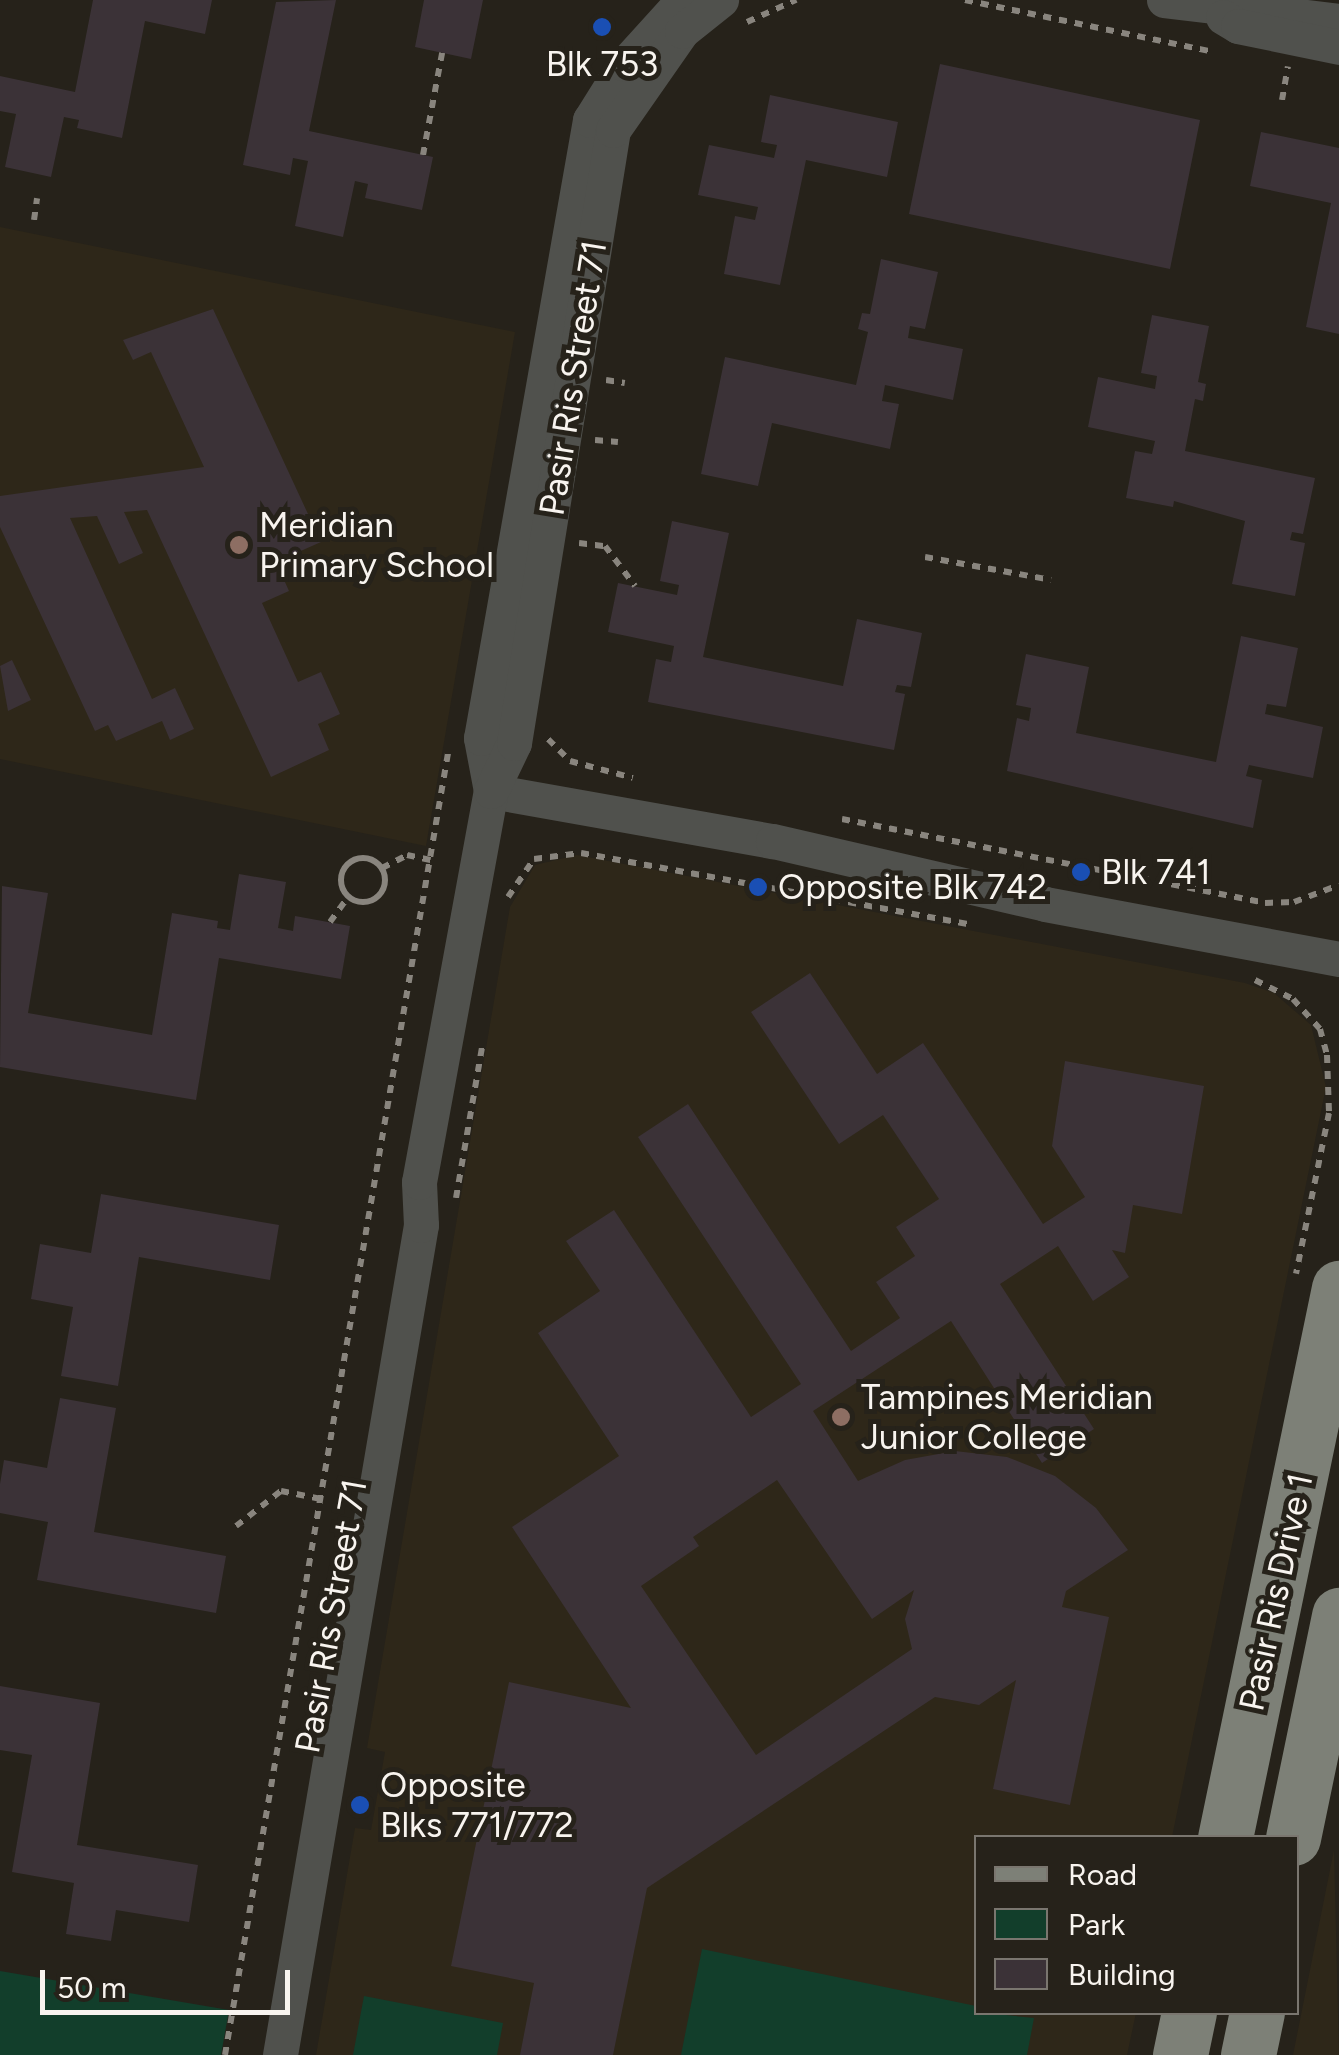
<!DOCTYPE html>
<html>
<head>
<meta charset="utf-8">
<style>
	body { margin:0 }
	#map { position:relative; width:1339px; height:2055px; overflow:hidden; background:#26221a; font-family:Figtree,sans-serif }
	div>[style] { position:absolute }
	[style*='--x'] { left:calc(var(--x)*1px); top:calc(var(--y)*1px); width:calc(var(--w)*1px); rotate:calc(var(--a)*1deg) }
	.built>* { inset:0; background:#2e2719 }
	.green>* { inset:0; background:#123e2b }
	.building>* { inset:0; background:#3b3237 }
	.path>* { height:6px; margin-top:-3px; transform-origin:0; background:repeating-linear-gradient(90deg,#89857e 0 8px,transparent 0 16px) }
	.path>.ring { margin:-3px; padding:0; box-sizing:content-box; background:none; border:6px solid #89857e; border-radius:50% }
	.street>* { height:35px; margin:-17.5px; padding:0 17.5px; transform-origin:17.5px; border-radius:17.5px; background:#50514d }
	.primary>* { height:55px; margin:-27.5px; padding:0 27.5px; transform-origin:27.5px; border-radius:27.5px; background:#7d8077 }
	.dots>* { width:28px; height:28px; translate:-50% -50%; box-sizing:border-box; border:5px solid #26221a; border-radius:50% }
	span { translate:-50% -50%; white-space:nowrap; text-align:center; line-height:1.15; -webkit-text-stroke:10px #26221a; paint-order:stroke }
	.poi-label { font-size:35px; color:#f8f4ef }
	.left { translate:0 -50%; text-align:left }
	.street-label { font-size:35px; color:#f8f4ef }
	.legend { position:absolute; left:974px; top:1835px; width:325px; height:180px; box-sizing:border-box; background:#26221a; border:2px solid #7a766f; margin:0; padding:12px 18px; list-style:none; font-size:30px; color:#f8f4ef }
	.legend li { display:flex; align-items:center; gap:20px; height:50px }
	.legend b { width:50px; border:2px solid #7a766f }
	.scale { position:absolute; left:40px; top:1970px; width:250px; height:45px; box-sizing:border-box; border:5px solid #f8f4ef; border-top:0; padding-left:12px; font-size:30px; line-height:35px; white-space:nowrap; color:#f8f4ef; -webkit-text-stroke:8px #26221a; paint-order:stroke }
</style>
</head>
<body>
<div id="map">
	<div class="built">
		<i style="clip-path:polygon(0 227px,515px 332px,426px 846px,0 759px)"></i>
		<i style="clip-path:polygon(577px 855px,1245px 983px,1274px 993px,1311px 1025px,1326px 1087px,1172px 1837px,976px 1838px,976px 2012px,1136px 2013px,1127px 2055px,316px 2055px,355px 1828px,371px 1830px,385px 1752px,367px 1748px,510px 907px,535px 865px)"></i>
		<i style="clip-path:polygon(1334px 1850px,1339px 2055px,1293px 2055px)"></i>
	</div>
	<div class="green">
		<i style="clip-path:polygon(702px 1949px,976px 2006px,976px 2012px,1034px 2018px,1027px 2055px,681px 2055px)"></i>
		<i style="clip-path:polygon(0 1971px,229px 2010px,221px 2055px,0 2055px)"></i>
		<i style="clip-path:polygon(364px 1996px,503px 2023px,497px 2055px,353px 2055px)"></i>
	</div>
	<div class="building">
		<i style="clip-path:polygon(93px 0,212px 0,205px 34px,145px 21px,122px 138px,77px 128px,79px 120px,64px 117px,51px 177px,5px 167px,16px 114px,0 111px,0 76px,75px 92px)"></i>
		<i style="clip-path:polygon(336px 0,309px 131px,433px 157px,422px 210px,365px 198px,368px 184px,355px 181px,343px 237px,295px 226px,308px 161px,293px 158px,290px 175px,243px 165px,276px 2px)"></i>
		<i style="clip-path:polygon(424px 0,483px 0,471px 59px,415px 47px)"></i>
		<i style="clip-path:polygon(940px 64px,1200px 120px,1170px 269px,909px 214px)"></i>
		<i style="clip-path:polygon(770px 95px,898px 122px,887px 177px,806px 160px,780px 285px,724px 274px,735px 216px,755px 220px,758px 207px,698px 195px,709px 145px,774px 158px,777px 145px,761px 142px)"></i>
		<i style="clip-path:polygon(1261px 132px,1339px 148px,1339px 334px,1306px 327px,1331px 203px,1250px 186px)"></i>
		<i style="clip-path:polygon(881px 259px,938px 272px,925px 329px,910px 326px,908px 338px,963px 349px,953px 400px,885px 385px,882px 401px,899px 404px,890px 449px,772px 423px,758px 486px,701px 474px,725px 357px,856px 385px,868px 332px,858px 329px,862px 313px,870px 314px)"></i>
		<i style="clip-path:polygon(213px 309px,321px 542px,276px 562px,289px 591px,262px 603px,298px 682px,321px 672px,340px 714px,318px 724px,329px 750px,271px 777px,147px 510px,124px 512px,143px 553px,119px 564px,97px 516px,70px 518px,152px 699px,175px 688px,194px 729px,170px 740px,162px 721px,116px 741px,108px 725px,95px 731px,0 527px,0 496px,204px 467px,151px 352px,133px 360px,123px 340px)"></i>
		<i style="clip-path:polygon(1152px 315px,1209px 326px,1198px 382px,1206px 384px,1203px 401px,1195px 399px,1185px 451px,1315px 478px,1303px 534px,1292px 532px,1290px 540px,1305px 543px,1295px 596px,1232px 584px,1245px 521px,1174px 501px,1173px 507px,1126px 498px,1135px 451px,1152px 454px,1155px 441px,1088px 427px,1098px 377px,1155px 389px,1157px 376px,1141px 373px)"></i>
		<i style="clip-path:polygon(672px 521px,729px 533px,703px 657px,843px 686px,857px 619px,922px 633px,911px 687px,897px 685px,895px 692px,905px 694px,894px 750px,648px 702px,656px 659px,671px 662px,674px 646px,608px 632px,618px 583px,677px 595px,679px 585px,660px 581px)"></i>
		<i style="clip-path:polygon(1241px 636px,1298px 648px,1286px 707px,1267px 704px,1265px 714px,1323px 727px,1313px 778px,1249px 765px,1246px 776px,1262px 780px,1253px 828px,1007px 771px,1017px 718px,1029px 721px,1031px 708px,1016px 705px,1026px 654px,1089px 667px,1076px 733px,1216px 762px)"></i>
		<i style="clip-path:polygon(12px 660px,31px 700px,8px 711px,0 666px)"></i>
		<i style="clip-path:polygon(239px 874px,286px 882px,278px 928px,293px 931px,295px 916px,350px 926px,341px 979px,219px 958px,196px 1100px,0 1067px,2px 886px,48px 893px,28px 1013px,152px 1035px,172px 913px,218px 921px,217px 928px,230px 930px)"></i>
		<i style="clip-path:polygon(evenodd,810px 973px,877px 1074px,923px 1043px,1043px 1224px,1085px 1197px,1052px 1146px,1065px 1061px,1204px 1086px,1182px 1214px,1133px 1205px,1125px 1253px,1112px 1250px,1129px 1277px,1093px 1301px,1058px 1246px,1000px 1284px,1094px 1429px,1042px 1463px,951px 1321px,813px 1411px,858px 1481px,905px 1460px,955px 1451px,1007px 1457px,1055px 1476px,1096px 1508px,1128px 1550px,1066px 1591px,1062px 1607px,1109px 1617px,1070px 1805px,993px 1789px,1016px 1680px,979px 1705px,935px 1697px,647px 1888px,613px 2055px,520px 2055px,534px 1983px,451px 1966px,509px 1682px,631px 1708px,512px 1527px,619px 1456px,538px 1333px,600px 1291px,566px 1241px,614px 1210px,751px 1417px,801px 1384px,638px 1137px,688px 1104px,851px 1351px,900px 1318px,876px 1282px,915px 1256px,896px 1227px,939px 1199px,883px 1115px,839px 1144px,751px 1012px,810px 973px,777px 1480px,872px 1619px,914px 1590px,905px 1619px,912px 1649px,756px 1755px,641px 1586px,699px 1546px,693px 1537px,777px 1480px)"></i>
		<i style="clip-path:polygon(101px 1194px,279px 1225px,270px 1280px,139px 1257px,118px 1386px,61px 1376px,73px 1307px,31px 1299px,40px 1244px,91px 1253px)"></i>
		<i style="clip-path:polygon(60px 1398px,116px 1408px,94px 1532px,226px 1556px,216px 1613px,37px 1580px,48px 1522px,0 1513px,0 1484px,4px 1460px,47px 1468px)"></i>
		<i style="clip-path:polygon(0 1686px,100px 1703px,77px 1845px,198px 1865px,189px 1922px,116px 1910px,111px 1941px,66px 1934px,74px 1883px,12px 1872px,32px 1755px,0 1750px)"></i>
	</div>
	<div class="path">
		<i style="--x:965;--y:0;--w:250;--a:11.8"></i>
		<i style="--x:747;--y:22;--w:54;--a:-24.2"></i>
		<i style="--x:1282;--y:100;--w:34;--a:-80"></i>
		<i style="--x:423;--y:155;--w:104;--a:-79.4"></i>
		<i style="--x:34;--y:220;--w:22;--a:-82"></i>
		<i style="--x:606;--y:380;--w:19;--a:9"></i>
		<i style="--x:595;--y:440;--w:23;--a:5"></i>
		<i style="--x:579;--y:543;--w:26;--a:7"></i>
		<i style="--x:605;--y:546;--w:50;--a:53.1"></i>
		<i style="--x:925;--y:557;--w:128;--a:10.3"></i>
		<i style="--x:548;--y:739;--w:31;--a:45"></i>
		<i style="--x:570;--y:761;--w:65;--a:15.1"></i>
		<i style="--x:842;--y:819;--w:431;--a:11.2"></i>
		<i style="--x:1265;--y:903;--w:29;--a:-2"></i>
		<i style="--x:1294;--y:902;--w:48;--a:-20.7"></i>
		<i class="ring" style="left:341px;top:858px;width:38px;height:38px"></i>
		<i style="--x:382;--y:868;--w:28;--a:-27"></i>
		<i style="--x:407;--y:855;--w:24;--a:12"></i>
		<i style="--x:508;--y:897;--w:46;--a:-55.6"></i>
		<i style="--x:534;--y:859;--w:47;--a:-7.3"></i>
		<i style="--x:581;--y:853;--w:393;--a:10.4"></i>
		<i style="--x:330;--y:922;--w:32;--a:-54"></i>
		<i style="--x:1255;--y:980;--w:42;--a:26.6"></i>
		<i style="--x:1293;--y:999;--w:40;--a:48"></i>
		<i style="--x:1320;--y:1029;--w:27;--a:75"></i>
		<i style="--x:1327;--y:1055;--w:58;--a:88"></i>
		<i style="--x:1329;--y:1113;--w:164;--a:101.6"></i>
		<i style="--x:456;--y:1198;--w:158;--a:-80.2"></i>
		<i style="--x:236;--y:1526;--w:57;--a:-37.9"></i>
		<i style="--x:281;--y:1491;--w:41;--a:11.3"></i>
		<i style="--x:225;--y:2055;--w:1321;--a:-80.28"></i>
	</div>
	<div class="street">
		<i style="--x:1164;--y:0;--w:176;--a:6.8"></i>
		<i style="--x:1223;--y:17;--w:17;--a:31"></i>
		<i style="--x:1238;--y:26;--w:103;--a:11.7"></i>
		<i style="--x:491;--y:791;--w:286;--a:10.1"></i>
		<i style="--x:773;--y:841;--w:279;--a:13"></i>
		<i style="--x:1045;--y:904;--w:299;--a:10.6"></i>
		<i style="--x:491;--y:791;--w:54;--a:-100.7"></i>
		<i style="--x:481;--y:738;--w:628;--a:-80"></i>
		<i style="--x:590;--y:120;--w:66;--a:-58"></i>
		<i style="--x:625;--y:64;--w:86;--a:-47.8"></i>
		<i style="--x:280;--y:2055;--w:842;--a:-80.36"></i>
		<i style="--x:421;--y:1225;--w:43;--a:-92.7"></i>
		<i style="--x:419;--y:1182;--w:398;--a:-79.6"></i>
		<i style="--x:491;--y:791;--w:53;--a:-64.4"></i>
		<i style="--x:514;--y:743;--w:621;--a:-80.83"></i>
		<i style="--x:613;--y:130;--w:121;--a:-55.1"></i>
		<i style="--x:682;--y:31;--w:50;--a:-38.5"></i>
	</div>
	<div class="primary">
		<i style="--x:1225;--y:1838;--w:562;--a:-78.29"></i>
		<i style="--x:1293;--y:1838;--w:228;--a:-78.3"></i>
		<i style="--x:1180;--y:2055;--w:44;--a:-78.2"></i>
		<i style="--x:1248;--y:2055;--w:44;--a:-78.2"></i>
	</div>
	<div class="dots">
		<i style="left:602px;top:27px;background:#1a4fb4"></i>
		<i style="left:239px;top:545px;background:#8d6e63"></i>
		<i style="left:1081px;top:872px;background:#1a4fb4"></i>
		<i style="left:758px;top:887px;background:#1a4fb4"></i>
		<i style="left:841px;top:1417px;background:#8d6e63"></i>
		<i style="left:360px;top:1805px;background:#1a4fb4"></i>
	</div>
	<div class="poi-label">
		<span style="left:602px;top:64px">Blk 753</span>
		<span class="left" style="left:259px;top:545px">Meridian<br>Primary School</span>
		<span class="left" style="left:1101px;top:872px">Blk 741</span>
		<span class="left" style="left:778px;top:887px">Opposite Blk 742</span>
		<span class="left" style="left:861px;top:1417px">Tampines Meridian<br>Junior College</span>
		<span class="left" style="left:380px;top:1805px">Opposite<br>Blks 771/772</span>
	</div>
	<div class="street-label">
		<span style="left:573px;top:378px;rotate:-81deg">Pasir Ris Street 71</span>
		<span style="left:1276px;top:1592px;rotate:-78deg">Pasir Ris Drive 1</span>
		<span style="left:331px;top:1616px;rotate:-80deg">Pasir Ris Street 71</span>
	</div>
	<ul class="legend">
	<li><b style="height:12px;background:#7d8077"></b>Road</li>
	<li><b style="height:28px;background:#123e2b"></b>Park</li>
	<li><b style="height:28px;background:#3b3237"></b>Building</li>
	</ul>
	<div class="scale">50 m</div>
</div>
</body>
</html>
